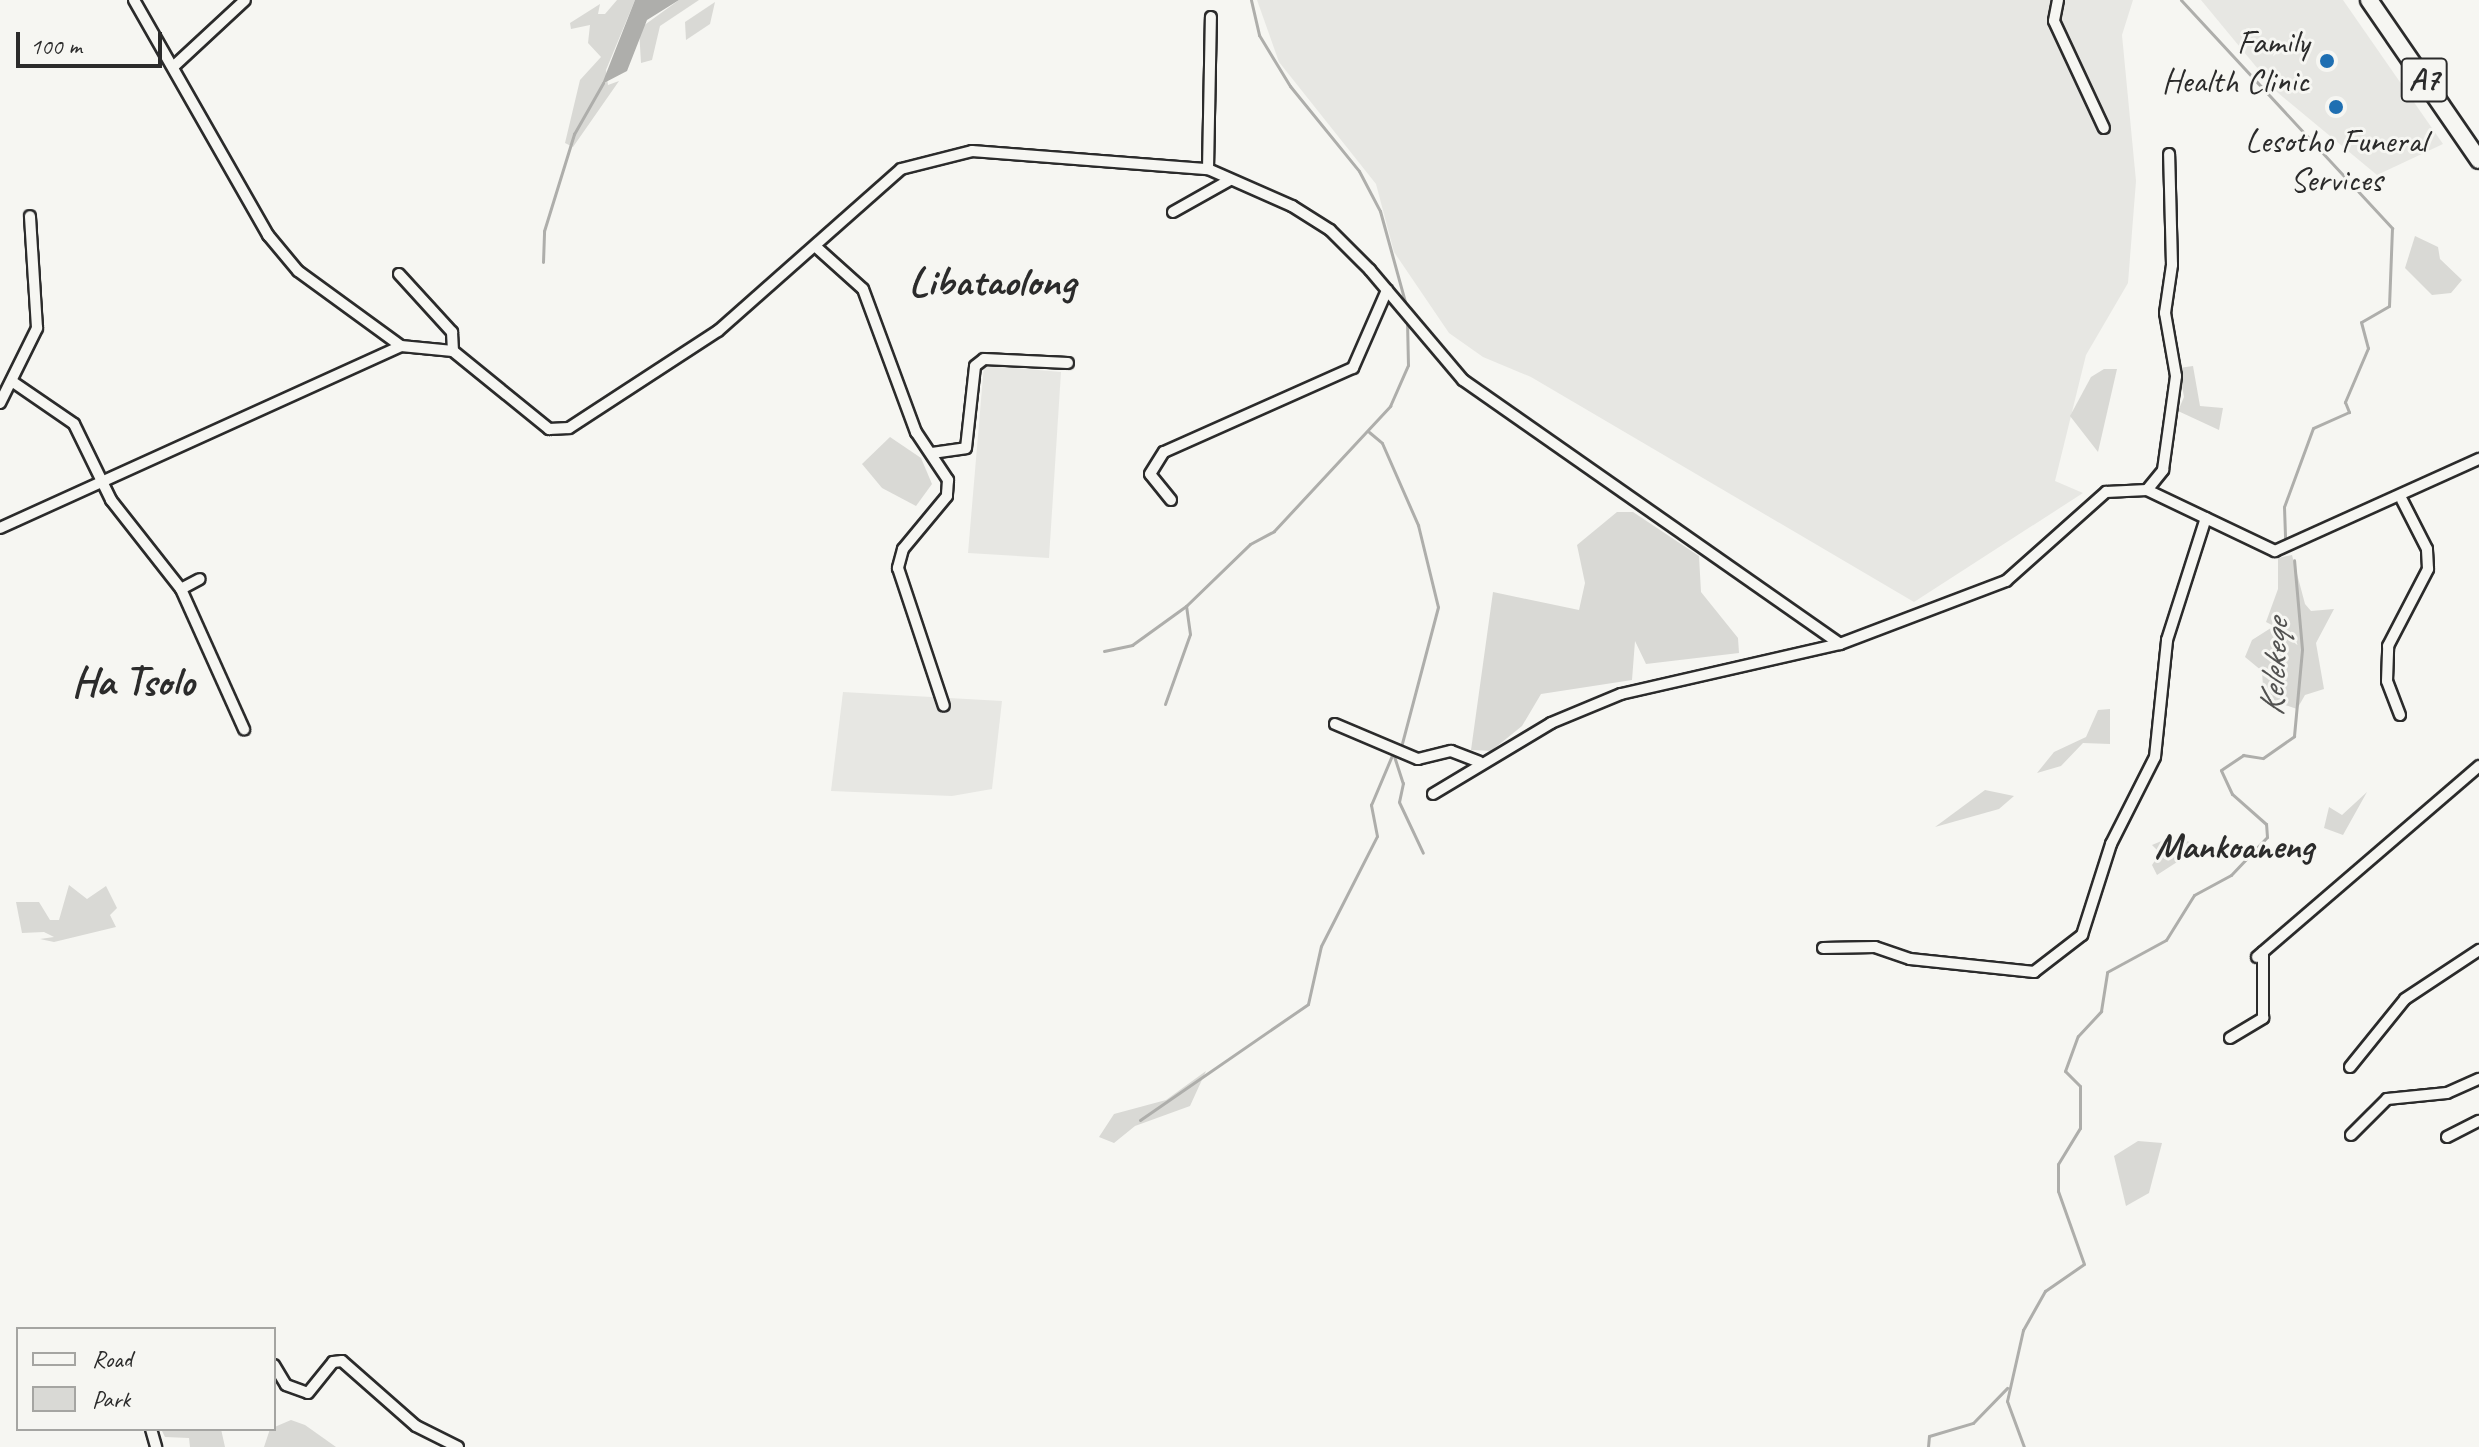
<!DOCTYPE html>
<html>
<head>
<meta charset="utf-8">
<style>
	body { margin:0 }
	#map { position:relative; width:2479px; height:1447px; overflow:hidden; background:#f6f6f2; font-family:Caveat,sans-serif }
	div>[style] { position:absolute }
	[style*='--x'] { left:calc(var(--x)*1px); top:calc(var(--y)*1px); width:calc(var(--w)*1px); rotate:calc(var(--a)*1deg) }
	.built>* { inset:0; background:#e7e7e3 }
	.green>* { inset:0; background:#d9d9d5 }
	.water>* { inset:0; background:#aeaeab }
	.stream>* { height:3px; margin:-1.5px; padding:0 1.5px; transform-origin:1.5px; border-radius:1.5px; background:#aeaeab }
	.roads { filter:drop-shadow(2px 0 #2b2b2b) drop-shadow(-2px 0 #2b2b2b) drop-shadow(0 2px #2b2b2b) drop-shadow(0 -2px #2b2b2b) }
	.street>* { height:10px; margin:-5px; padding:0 5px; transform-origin:5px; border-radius:5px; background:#f6f6f2 }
	.primary>* { height:16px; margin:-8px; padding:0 8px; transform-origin:8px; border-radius:8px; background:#f6f6f2 }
	.dots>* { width:22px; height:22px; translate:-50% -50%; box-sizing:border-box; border:4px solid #f6f6f2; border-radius:50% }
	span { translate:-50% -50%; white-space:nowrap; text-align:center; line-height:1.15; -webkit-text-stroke:6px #f6f6f2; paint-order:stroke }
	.shield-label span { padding:2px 6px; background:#f6f6f2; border:2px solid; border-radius:6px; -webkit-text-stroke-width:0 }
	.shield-label { font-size:32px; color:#2b2b2b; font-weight:700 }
	.poi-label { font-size:34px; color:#2b2b2b }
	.right { translate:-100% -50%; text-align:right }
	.water-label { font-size:36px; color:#525251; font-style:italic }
	.neighbourhood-label { font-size:36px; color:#2b2b2b; font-weight:700 }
	.district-label { font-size:42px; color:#2b2b2b; font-weight:700 }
	.legend { position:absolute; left:16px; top:1327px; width:260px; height:104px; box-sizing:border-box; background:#f6f6f2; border:2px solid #a5a5a2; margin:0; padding:10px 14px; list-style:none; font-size:24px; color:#2b2b2b }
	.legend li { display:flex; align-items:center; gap:16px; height:40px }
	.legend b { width:40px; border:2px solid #a5a5a2 }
	.scale { position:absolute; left:16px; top:32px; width:146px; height:36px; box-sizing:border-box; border:4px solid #2b2b2b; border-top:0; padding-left:10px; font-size:24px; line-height:28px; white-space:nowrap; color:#2b2b2b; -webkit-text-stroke:6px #f6f6f2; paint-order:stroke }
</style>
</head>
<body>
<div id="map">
	<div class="built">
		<i style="clip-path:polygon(1257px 0,2133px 0,2122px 35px,2136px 181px,2128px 283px,2086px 355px,2055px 481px,2083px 493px,1914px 602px,1531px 377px,1483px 357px,1449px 333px,1394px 252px,1376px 184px,1279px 62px)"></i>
		<i style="clip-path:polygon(2201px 0,2343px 0,2443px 144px,2377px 175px,2277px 92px)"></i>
		<i style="clip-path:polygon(984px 365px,1061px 372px,1049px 558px,968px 553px)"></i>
		<i style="clip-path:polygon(843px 692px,1002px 701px,992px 789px,952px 796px,831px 791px)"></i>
	</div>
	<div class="green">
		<i style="clip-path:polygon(617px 0,635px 0,606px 70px,608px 85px,619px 81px,573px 147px,565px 143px,580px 80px,601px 57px,588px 43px,590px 25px,571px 29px,570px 23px,600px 4px,598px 14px,605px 14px)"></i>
		<i style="clip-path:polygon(679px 0,699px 0,660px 26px,652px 60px,641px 63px,639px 29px)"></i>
		<i style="clip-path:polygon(715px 2px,710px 24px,686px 40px,685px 22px)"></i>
		<i style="clip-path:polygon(2415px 236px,2438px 247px,2440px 259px,2462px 280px,2451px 293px,2432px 295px,2405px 268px)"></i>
		<i style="clip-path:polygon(2193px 366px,2200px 406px,2223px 408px,2219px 430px,2178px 411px,2184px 397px,2179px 368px)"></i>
		<i style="clip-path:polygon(2104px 369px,2117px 369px,2098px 452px,2070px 416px,2091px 377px)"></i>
		<i style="clip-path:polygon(890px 437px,921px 458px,932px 484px,916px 506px,882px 488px,862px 464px)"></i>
		<i style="clip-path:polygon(1617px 512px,1633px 512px,1699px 556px,1701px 592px,1738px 638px,1739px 653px,1646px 664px,1635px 641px,1632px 680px,1541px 694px,1522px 726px,1491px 751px,1471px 750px,1493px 592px,1579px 610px,1585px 583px,1577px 545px)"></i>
		<i style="clip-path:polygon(2292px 555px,2305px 604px,2311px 611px,2334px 609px,2316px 643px,2324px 689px,2305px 695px,2297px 709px,2276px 702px,2263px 687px,2262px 671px,2245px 657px,2252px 640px,2274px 626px,2266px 622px,2278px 589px,2278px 558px)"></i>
		<i style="clip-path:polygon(2110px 709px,2110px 744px,2083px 743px,2061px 766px,2037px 773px,2054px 752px,2086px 737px,2098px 710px)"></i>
		<i style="clip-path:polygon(1985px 790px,2014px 796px,1999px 809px,1935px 827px)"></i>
		<i style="clip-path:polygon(2367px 792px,2343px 835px,2324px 828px,2329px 807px,2342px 815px)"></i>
		<i style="clip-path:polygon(2171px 837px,2190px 842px,2191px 853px,2157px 875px,2152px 865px,2160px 853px,2152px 845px)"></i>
		<i style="clip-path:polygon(69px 885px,87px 899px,106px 886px,117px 908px,110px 915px,116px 927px,54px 942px,40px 939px,54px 937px,44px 932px,22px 933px,16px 902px,39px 902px,50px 920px,59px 920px)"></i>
		<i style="clip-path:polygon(1206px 1071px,1190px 1106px,1135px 1126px,1114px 1143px,1099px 1137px,1114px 1114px,1166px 1100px)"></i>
		<i style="clip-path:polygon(2138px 1141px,2162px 1143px,2149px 1193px,2126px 1206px,2114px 1156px)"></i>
		<i style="clip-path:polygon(291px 1420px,305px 1425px,336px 1447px,264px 1447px,270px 1429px)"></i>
		<i style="clip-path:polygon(161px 1429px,221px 1429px,225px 1447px,190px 1447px,189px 1438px,165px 1437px)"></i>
	</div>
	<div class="water">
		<i style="clip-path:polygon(635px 0,679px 0,647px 20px,627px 71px,602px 84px)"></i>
	</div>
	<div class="stream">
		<i style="--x:1251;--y:0;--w:36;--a:77"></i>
		<i style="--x:1259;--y:35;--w:60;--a:58.7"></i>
		<i style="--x:1290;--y:86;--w:109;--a:50.9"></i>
		<i style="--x:1359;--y:171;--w:45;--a:62.3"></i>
		<i style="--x:1380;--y:211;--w:102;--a:74.6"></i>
		<i style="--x:2181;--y:0;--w:311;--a:47.2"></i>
		<i style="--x:2392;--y:228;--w:78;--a:92.2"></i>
		<i style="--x:2389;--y:306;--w:32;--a:150"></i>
		<i style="--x:2361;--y:322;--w:27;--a:75"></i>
		<i style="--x:2368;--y:348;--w:59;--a:113.1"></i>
		<i style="--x:2345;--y:402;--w:11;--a:68"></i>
		<i style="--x:2349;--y:412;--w:39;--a:156"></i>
		<i style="--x:2313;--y:428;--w:84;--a:110.2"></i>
		<i style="--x:2284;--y:507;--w:31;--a:88"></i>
		<i style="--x:543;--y:262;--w:31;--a:-88"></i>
		<i style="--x:544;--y:231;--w:102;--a:-72.8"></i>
		<i style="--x:574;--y:134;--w:59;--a:-60.4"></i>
		<i style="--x:1369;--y:432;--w:17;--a:40"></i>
		<i style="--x:1382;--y:443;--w:90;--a:66.3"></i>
		<i style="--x:1418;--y:525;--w:84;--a:76.3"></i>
		<i style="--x:1438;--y:607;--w:141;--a:104.8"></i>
		<i style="--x:1104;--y:651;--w:29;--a:-12"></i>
		<i style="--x:1132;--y:645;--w:67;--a:-35.8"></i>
		<i style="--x:1165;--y:704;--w:74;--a:-70.3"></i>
		<i style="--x:1190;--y:634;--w:28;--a:-98"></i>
		<i style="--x:1186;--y:606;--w:89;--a:-44.1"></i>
		<i style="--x:1250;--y:544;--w:27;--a:-28"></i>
		<i style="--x:1274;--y:531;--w:171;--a:-47.1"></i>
		<i style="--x:1390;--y:406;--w:45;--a:-66.3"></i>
		<i style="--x:1408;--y:365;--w:45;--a:-91.3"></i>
		<i style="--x:1393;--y:753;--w:32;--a:72"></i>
		<i style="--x:1403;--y:783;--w:19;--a:102"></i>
		<i style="--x:1399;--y:802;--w:56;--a:64.8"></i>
		<i style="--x:1140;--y:1120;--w:204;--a:-34.6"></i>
		<i style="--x:1308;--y:1004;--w:59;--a:-77.4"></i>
		<i style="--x:1321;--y:946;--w:123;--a:-63"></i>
		<i style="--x:1377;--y:836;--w:32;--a:-101"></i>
		<i style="--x:1371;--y:805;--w:56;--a:-67.1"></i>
		<i style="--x:1928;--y:1447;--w:11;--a:-85"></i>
		<i style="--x:1929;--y:1436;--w:46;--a:-16.5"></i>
		<i style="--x:1973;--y:1423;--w:49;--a:-45.8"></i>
		<i style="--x:2024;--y:1447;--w:49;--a:-110.3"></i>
		<i style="--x:2007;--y:1401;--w:73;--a:-77.3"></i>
		<i style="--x:2023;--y:1330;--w:45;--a:-60.6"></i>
		<i style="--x:2045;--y:1291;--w:47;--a:-34.7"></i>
		<i style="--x:2084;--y:1264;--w:77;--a:-109.6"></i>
		<i style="--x:2058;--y:1191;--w:27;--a:-90"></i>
		<i style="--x:2058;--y:1164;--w:42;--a:-58.6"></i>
		<i style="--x:2080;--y:1128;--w:42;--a:-90"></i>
		<i style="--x:2080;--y:1086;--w:21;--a:-135"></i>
		<i style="--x:2065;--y:1071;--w:37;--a:-70"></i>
		<i style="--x:2078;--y:1036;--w:34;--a:-47"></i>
		<i style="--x:2101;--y:1011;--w:39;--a:-81"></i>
		<i style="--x:2107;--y:972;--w:67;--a:-28.5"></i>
		<i style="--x:2166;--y:940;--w:53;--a:-58.1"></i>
		<i style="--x:2194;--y:895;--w:42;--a:-28.4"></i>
		<i style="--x:2231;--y:875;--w:52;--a:-46.5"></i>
		<i style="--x:2267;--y:837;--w:13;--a:-94"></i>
		<i style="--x:2266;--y:824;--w:45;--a:-138.6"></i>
		<i style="--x:2232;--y:794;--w:26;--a:-115"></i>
		<i style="--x:2221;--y:770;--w:27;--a:-34"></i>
		<i style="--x:2243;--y:755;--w:20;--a:9"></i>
		<i style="--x:2263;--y:758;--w:38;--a:-35"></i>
		<i style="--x:2294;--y:736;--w:87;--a:-84.7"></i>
		<i style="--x:2302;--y:649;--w:89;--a:-95.1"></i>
	</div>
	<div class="roads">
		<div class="street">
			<i style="--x:134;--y:0;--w:271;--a:60.3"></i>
			<i style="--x:268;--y:235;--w:47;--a:50.2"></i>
			<i style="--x:298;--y:271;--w:127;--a:36.1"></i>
			<i style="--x:2058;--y:0;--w:21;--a:101"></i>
			<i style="--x:2054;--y:21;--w:118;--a:65"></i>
			<i style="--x:173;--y:67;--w:98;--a:-42.9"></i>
			<i style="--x:1208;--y:169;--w:152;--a:-88.9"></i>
			<i style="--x:1173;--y:212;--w:65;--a:-29.3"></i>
			<i style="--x:815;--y:246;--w:64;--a:41.9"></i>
			<i style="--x:863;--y:289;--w:153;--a:69.7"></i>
			<i style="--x:916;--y:432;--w:58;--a:56.3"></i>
			<i style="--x:948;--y:480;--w:16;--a:94"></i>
			<i style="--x:947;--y:496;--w:69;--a:129.7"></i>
			<i style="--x:903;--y:549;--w:20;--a:105"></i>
			<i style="--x:898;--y:568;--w:145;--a:71.6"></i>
			<i style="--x:399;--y:274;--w:79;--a:47.6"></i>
			<i style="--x:452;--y:332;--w:19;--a:87"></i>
			<i style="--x:13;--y:382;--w:74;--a:34.5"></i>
			<i style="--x:74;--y:424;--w:85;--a:64"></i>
			<i style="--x:111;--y:500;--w:113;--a:51.8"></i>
			<i style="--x:181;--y:589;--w:21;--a:-28"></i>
			<i style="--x:0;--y:403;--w:84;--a:-63.7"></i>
			<i style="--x:37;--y:328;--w:112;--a:-93.6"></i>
			<i style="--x:932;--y:453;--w:34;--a:-8"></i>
			<i style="--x:966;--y:448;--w:82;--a:-83.7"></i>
			<i style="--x:975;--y:366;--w:11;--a:-38"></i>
			<i style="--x:984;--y:359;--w:84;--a:2.7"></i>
			<i style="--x:2147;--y:490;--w:26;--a:-51"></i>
			<i style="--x:2163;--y:470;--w:95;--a:-82.1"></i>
			<i style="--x:2176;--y:376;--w:64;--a:-99.9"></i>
			<i style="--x:2165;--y:313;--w:49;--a:-81.7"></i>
			<i style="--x:2172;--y:265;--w:111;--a:-91.5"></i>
			<i style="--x:1171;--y:500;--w:33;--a:-129"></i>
			<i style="--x:1150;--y:474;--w:26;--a:-58"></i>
			<i style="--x:1164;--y:452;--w:207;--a:-24"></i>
			<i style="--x:1353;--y:368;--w:85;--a:-66.4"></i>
			<i style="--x:0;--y:528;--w:440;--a:-24.4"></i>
			<i style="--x:401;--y:346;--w:52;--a:5.5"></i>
			<i style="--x:453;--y:351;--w:124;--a:39.1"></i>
			<i style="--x:549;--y:429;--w:20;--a:-3"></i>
			<i style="--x:569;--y:428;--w:178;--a:-33.1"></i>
			<i style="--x:718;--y:331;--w:244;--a:-41.5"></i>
			<i style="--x:901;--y:169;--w:73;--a:-14.2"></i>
			<i style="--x:972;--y:151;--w:237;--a:4.4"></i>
			<i style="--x:1208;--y:169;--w:92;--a:23.8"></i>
			<i style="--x:1292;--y:206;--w:45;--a:32.3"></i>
			<i style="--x:1330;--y:230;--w:57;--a:45"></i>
			<i style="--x:1370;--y:270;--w:144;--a:49.8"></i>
			<i style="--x:1463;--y:380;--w:460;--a:35"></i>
			<i style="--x:1840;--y:644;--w:178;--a:-20.8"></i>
			<i style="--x:2006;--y:581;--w:134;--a:-41.7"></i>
			<i style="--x:2106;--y:492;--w:41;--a:-2.8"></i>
			<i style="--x:2147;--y:490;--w:142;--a:25.5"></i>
			<i style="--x:2275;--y:551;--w:224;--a:-24.3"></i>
			<i style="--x:181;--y:589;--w:154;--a:65.8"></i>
			<i style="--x:2400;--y:715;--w:36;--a:-111"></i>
			<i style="--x:2387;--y:681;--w:35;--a:-88"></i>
			<i style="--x:2388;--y:646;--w:87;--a:-62.5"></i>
			<i style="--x:2428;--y:569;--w:20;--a:-93"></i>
			<i style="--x:2427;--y:549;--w:55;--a:-117"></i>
			<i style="--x:1335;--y:724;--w:90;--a:22.9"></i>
			<i style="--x:1418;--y:759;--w:34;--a:-14"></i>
			<i style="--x:1451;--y:751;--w:30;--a:21"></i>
			<i style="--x:1433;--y:794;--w:138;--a:-31"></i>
			<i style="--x:1551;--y:723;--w:76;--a:-22.5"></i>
			<i style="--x:1621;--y:694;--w:225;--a:-12.9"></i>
			<i style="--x:1823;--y:948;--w:52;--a:-1.1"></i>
			<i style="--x:1875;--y:947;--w:37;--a:19"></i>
			<i style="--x:1910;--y:959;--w:125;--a:6"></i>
			<i style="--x:2034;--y:972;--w:61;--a:-37.6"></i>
			<i style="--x:2082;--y:935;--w:96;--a:-72.3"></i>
			<i style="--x:2111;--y:844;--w:97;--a:-63.2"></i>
			<i style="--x:2155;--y:757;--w:118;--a:-84.1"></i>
			<i style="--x:2167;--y:640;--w:128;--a:-72.3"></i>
			<i style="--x:2257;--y:957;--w:293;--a:-40.7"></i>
			<i style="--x:2230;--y:1038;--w:39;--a:-31"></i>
			<i style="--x:2263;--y:1018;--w:66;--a:-90"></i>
			<i style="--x:2350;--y:1067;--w:87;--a:-51"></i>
			<i style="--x:2405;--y:999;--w:89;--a:-33.5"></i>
			<i style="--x:2351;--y:1135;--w:51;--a:-45"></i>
			<i style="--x:2387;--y:1099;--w:60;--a:-5.7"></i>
			<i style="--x:2447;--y:1093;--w:35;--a:-24"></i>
			<i style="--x:2447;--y:1137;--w:36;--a:-27"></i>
			<i style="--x:274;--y:1365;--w:23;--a:59"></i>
			<i style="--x:286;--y:1385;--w:23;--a:20"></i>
			<i style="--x:308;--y:1393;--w:40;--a:-51"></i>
			<i style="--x:333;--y:1362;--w:9;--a:-6"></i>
			<i style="--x:342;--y:1361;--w:98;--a:41.3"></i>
			<i style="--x:416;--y:1426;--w:47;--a:26.6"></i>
			<i style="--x:151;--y:1429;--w:19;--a:74"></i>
		</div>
		<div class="primary">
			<i style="--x:2369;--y:0;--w:194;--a:55.5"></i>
		</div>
	</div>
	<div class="dots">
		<i style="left:2327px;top:61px;background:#1f6fb2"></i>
		<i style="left:2336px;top:107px;background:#1f6fb2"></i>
	</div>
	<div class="shield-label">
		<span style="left:2424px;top:80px">A7</span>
	</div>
	<div class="poi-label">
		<span class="right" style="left:2309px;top:61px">Family<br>Health Clinic</span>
		<span style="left:2336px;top:160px">Lesotho Funeral<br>Services</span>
	</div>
	<div class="water-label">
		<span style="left:2274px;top:668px;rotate:-87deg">Kelekeqe</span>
	</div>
	<div class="neighbourhood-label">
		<span style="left:2234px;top:847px">Mankoaneng</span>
	</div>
	<div class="district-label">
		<span style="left:992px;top:282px">Libataolong</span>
		<span style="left:133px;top:682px">Ha Tsolo</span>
	</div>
	<ul class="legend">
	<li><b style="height:10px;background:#f6f6f2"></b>Road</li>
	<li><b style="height:22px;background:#d9d9d5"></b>Park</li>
	</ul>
	<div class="scale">100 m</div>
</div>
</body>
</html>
